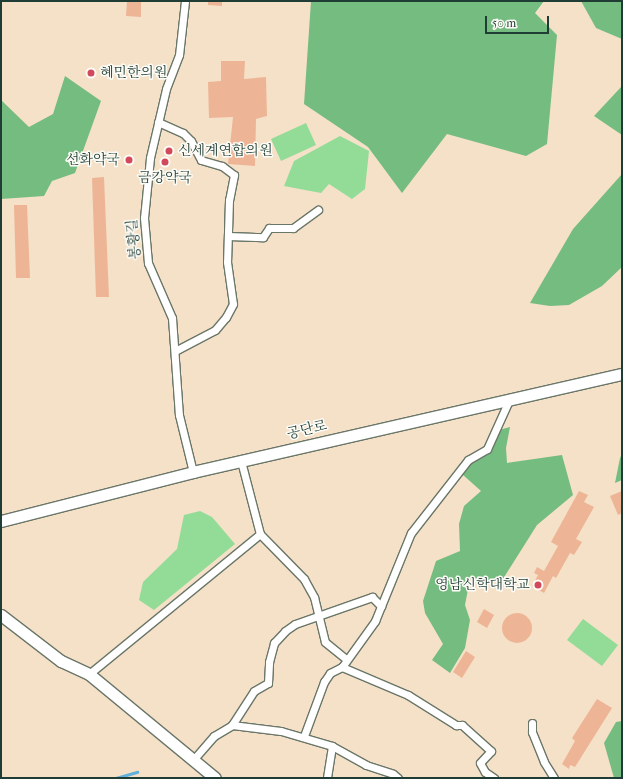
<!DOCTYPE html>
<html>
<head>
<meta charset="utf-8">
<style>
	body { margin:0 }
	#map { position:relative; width:623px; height:779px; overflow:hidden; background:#f5e1c8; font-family:"IM FELL French Canon","Noto Serif KR",serif }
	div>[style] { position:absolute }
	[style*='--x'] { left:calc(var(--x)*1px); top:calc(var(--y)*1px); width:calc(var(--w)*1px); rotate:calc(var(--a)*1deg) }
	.green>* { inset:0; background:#92dc97 }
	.forest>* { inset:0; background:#75bc80 }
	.stream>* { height:2.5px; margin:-1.25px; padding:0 1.25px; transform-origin:1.25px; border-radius:1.25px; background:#62b0dc }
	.building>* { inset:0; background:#edb596 }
	.round { border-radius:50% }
	.roads { filter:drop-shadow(1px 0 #6a7668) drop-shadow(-1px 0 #6a7668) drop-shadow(0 1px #6a7668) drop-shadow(0 -1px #6a7668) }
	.street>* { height:7px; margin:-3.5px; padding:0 3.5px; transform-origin:3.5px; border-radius:3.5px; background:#fff }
	.secondary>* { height:11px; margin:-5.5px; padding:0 5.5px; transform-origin:5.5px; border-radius:5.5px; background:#fff }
	.dots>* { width:11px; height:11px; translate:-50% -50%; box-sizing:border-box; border:2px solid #fdfcf7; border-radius:50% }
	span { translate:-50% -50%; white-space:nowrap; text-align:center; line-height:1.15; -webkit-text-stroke:3px #fdfcf7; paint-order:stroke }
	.poi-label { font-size:14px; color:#1f3d34 }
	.left { translate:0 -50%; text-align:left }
	.right { translate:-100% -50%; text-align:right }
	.street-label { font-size:14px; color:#1f3d34 }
	.frame { position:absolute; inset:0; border:2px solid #1f3d34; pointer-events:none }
	.scale { position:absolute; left:485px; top:16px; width:64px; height:18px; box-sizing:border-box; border:2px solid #1f3d34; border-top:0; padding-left:5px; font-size:12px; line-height:14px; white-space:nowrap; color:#1f3d34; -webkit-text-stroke:3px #fdfcf7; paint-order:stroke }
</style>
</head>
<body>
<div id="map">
	<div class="green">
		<i style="clip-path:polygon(306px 123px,316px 145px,281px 161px,271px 139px)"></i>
		<i style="clip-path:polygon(340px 136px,369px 151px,365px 189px,352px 199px,329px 184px,321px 193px,284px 186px,294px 161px)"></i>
		<i style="clip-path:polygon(200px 511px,212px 517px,235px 544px,154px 610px,139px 600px,143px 582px,177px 549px,184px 515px)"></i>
		<i style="clip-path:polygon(583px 619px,618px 645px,602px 666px,567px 640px)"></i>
	</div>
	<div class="forest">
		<i style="clip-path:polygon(311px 1px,544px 1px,535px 13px,557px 35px,547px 144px,526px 156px,447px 134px,402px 193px,368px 147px,304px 104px)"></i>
		<i style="clip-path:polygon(581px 1px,622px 1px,622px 39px,596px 28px)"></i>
		<i style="clip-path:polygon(65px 76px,101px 101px,75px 173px,52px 181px,44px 196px,1px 199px,1px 100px,29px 127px,53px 114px)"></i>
		<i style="clip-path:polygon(622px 86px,622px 135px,594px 116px)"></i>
		<i style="clip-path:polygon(622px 174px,622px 267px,602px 286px,569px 305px,550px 306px,530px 303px,573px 229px)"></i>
		<i style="clip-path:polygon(510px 427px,506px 448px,507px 463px,562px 455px,573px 495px,537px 525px,501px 582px,470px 579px,465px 605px,470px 620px,465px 648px,450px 673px,432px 660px,443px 644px,425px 613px,423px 601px,436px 561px,460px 551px,459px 524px,464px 506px,481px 491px,462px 474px,499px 430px)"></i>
		<i style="clip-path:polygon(622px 454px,622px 480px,615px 483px,620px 458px)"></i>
		<i style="clip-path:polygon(622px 721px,622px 778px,614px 778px,604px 743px,616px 722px)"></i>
	</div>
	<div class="stream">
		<i style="--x:116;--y:778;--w:22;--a:-16"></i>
	</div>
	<div class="building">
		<i style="clip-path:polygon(127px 1px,141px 1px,141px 17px,126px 16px)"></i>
		<i style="clip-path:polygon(208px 1px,222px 1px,222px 6px,208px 5px)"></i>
		<i style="clip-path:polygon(221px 61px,245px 61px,244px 79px,266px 77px,267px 116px,256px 119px,255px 166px,228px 164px,233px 117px,209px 118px,208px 82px,221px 81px)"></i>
		<i style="clip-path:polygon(104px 177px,109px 297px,96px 297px,92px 178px)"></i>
		<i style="clip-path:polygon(14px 205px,27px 205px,30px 278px,16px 278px)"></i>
		<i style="clip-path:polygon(579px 491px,588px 495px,584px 502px,594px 507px,576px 539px,582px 542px,574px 555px,570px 553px,556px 578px,553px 576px,544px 593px,532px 586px,538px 575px,534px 573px,537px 567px,544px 571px,558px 546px,551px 542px)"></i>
		<i style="clip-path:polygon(622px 491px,622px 513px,618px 515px,610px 496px)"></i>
		<i style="clip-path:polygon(484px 609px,494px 615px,487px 628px,477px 622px)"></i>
		<i class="round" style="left:502px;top:613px;width:30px;height:30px"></i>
		<i style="clip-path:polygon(466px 651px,475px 657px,462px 678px,453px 672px)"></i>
		<i style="clip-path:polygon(597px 699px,612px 708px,575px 767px,570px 765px,569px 769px,562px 764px,575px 741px,572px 738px)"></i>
	</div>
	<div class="roads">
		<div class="street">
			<i style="--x:185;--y:1;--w:54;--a:96.3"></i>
			<i style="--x:179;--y:55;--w:36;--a:111"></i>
			<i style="--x:166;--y:89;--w:71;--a:103.1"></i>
			<i style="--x:150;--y:158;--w:60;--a:95.7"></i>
			<i style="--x:144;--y:218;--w:45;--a:84.9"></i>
			<i style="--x:148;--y:263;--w:60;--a:66.4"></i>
			<i style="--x:172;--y:318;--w:97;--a:85.9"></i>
			<i style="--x:179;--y:415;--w:59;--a:76.2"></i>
			<i style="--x:158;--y:122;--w:27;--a:24"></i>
			<i style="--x:183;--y:133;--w:11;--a:45"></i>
			<i style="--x:191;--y:141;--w:21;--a:62"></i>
			<i style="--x:201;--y:160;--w:22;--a:16"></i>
			<i style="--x:222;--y:166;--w:15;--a:37"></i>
			<i style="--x:234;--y:175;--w:25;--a:101"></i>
			<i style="--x:229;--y:200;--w:62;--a:91.8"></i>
			<i style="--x:227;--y:262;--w:42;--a:81.9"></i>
			<i style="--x:233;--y:304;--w:15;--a:118"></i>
			<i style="--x:226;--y:317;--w:17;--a:130"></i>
			<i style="--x:215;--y:330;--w:45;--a:152.3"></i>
			<i style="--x:228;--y:236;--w:35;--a:2"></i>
			<i style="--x:263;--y:237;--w:11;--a:-56"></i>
			<i style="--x:269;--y:228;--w:24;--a:0"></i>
			<i style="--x:293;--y:228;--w:31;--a:-36"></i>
			<i style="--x:260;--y:534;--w:63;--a:45.6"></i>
			<i style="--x:304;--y:579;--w:21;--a:61"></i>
			<i style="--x:314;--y:597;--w:46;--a:76.3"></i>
			<i style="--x:325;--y:642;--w:28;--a:39"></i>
			<i style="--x:342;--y:667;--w:72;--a:23"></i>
			<i style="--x:408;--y:695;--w:57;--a:32"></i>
			<i style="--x:456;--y:725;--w:6;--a:0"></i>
			<i style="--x:462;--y:725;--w:39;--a:42"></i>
			<i style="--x:491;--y:751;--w:16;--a:133"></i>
			<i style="--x:480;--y:763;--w:10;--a:61"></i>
			<i style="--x:485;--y:772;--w:11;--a:34"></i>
			<i style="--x:89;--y:674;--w:221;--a:-39.3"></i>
			<i style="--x:260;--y:534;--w:75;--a:-104.6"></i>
			<i style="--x:532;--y:723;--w:9;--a:90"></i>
			<i style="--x:532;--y:732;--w:32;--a:68"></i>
			<i style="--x:544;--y:762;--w:19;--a:58"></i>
			<i style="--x:232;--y:725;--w:40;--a:-57.1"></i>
			<i style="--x:254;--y:691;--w:16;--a:-30"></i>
			<i style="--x:268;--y:683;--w:21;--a:-87"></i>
			<i style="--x:269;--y:662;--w:20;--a:-75"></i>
			<i style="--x:274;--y:643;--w:16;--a:-47"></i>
			<i style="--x:285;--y:631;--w:12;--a:-35"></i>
			<i style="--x:295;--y:624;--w:82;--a:-19.3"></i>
			<i style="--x:372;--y:597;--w:13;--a:45"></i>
			<i style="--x:304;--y:736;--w:58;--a:-69.7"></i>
			<i style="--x:324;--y:682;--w:11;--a:-56"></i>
			<i style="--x:330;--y:673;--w:13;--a:-27"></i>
			<i style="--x:342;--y:667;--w:57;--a:-54.3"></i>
			<i style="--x:375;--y:621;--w:95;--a:-67.8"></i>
			<i style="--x:411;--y:533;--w:93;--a:-52"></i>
			<i style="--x:468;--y:460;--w:22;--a:-30"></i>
			<i style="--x:487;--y:449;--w:56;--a:-65.7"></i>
			<i style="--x:332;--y:746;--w:39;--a:29"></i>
			<i style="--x:366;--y:765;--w:28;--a:18"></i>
			<i style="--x:393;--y:774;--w:6;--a:39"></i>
			<i style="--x:193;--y:760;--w:32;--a:-49"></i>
			<i style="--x:214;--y:736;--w:21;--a:-31"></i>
			<i style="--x:232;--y:725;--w:49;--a:7"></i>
			<i style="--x:281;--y:731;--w:53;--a:16.4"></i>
			<i style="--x:332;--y:746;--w:32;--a:99"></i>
		</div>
		<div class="secondary">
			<i style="--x:1;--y:521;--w:198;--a:-14.3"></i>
			<i style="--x:193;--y:472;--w:440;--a:-12.9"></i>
			<i style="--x:1;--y:615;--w:76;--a:37.5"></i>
			<i style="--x:61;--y:661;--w:31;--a:25"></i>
			<i style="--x:89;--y:674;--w:163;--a:39.5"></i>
		</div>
	</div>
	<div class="dots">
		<i style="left:91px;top:73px;background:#d1495b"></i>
		<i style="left:169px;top:151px;background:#d1495b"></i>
		<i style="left:129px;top:160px;background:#d1495b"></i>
		<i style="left:165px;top:162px;background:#d1495b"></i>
		<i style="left:538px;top:585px;background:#d1495b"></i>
	</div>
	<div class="poi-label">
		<span class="left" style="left:100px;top:73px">혜민한의원</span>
		<span class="left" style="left:178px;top:151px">신세계연합의원</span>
		<span class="right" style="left:120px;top:160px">선화약국</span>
		<span style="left:165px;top:178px">금강약국</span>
		<span class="right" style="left:530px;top:585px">영남신학대학교</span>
	</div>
	<div class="street-label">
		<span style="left:134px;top:239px;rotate:-95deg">봉황길</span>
		<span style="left:307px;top:430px;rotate:-13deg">공단로</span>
	</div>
	<div class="frame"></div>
	<div class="scale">50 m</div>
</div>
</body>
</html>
